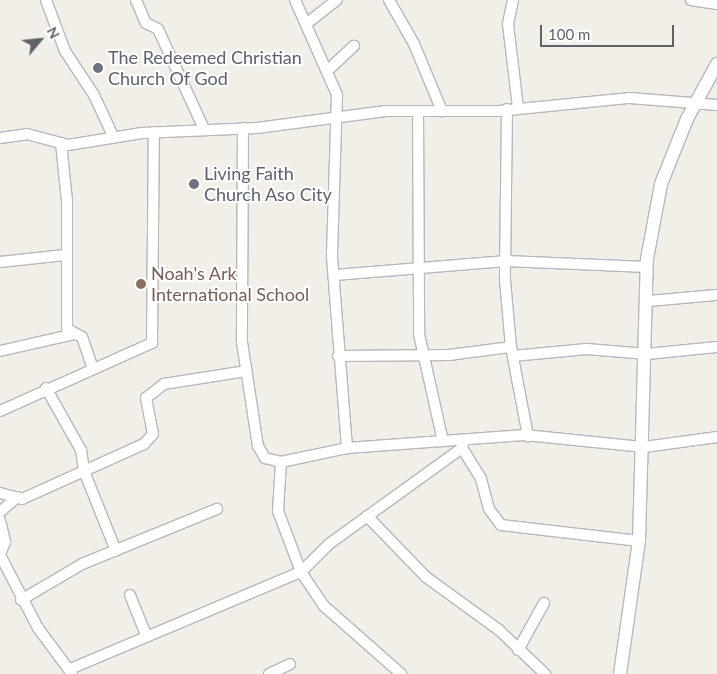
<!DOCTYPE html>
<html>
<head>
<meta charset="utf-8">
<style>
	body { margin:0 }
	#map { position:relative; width:717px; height:674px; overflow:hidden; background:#f1efe8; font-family:Lato,sans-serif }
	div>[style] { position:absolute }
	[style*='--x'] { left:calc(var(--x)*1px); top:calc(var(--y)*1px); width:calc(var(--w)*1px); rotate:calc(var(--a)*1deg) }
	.roads { filter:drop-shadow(1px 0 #b5b8bc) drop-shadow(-1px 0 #b5b8bc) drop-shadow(0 1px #b5b8bc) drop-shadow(0 -1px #b5b8bc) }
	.minor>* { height:10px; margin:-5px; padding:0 5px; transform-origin:5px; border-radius:5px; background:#fff }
	.tertiary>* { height:12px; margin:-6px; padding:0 6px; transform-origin:6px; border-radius:6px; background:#fff }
	.dots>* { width:14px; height:14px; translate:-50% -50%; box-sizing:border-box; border:2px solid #fff; border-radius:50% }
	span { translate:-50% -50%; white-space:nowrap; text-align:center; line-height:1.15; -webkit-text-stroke:4px #fff; paint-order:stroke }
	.worship-label { font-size:18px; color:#5b616d }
	.left { translate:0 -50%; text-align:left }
	.education-label { font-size:18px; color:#785e54 }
	.north { position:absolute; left:15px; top:15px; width:50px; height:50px; -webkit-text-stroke:4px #fff; paint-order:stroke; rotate:62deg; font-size:14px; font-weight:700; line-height:20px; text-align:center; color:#5f6368 }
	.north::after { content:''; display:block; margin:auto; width:18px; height:22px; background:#5f6368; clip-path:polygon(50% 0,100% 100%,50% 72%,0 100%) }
	.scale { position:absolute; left:540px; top:25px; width:134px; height:22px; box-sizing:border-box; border:2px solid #5f6368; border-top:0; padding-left:6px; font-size:15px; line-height:18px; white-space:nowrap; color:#5f6368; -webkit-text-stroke:4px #fff; paint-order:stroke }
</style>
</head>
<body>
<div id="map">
	<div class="roads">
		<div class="minor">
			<i style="--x:46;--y:0;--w:54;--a:69.6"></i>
			<i style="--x:65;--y:51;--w:53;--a:56.6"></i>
			<i style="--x:94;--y:95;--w:47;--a:65.1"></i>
			<i style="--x:136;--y:0;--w:25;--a:67"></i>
			<i style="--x:146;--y:23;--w:13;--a:27"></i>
			<i style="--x:158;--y:29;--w:110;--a:65.3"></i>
			<i style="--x:295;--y:0;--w:104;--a:66.1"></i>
			<i style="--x:337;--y:95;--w:162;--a:91.8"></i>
			<i style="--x:332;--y:257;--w:192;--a:85.5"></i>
			<i style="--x:389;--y:0;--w:51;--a:60.4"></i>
			<i style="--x:414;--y:44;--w:73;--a:67.3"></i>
			<i style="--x:513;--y:0;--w:25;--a:102"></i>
			<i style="--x:508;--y:24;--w:85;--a:83.2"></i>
			<i style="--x:691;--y:0;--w:26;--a:9"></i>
			<i style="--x:306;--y:24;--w:39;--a:-38"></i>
			<i style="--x:327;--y:71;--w:37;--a:-43"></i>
			<i style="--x:507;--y:109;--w:171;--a:90.7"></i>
			<i style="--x:505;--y:280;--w:67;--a:84.9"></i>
			<i style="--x:511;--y:347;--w:91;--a:79.2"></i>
			<i style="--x:418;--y:111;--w:223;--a:89.7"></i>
			<i style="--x:419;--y:334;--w:110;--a:77.4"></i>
			<i style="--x:243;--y:128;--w:214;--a:90.3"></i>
			<i style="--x:242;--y:342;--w:105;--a:81.3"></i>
			<i style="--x:258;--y:446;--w:14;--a:60"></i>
			<i style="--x:265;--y:458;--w:16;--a:14"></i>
			<i style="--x:281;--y:462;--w:67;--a:-12"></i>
			<i style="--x:347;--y:448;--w:178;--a:-4.2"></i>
			<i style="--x:525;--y:435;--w:120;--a:5.8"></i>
			<i style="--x:644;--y:447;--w:74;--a:-7.8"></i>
			<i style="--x:0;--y:138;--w:27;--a:-8"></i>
			<i style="--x:27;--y:134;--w:42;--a:15"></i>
			<i style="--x:68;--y:145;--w:75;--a:-9.2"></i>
			<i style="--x:142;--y:133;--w:115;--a:-2.5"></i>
			<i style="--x:257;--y:128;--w:130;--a:-7.5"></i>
			<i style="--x:386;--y:111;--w:113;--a:0"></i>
			<i style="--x:499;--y:111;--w:132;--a:-5.7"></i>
			<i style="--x:630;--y:98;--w:87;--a:4.6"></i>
			<i style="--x:61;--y:143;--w:58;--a:84.1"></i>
			<i style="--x:67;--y:201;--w:128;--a:90"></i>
			<i style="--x:67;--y:329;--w:17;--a:28"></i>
			<i style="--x:82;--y:337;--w:34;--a:71"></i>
			<i style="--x:0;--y:262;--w:65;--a:-6.1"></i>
			<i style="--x:335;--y:275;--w:172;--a:-4.7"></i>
			<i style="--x:506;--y:261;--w:141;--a:2.4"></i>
			<i style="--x:648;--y:301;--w:69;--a:-5"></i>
			<i style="--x:0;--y:351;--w:76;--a:-12.9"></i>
			<i style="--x:338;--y:356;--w:111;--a:-0.5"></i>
			<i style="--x:449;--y:355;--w:63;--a:-7.4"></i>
			<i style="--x:513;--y:356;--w:74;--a:-5.4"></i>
			<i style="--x:587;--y:349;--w:60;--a:4.8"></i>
			<i style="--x:647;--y:354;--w:70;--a:-5.7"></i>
			<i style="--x:46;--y:388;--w:71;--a:60.6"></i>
			<i style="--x:81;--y:450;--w:21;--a:82"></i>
			<i style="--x:84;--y:471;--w:86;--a:68.2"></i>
			<i style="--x:0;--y:411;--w:167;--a:-24.1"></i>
			<i style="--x:152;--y:343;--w:211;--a:-89.5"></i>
			<i style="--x:462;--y:448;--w:36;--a:58"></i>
			<i style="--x:481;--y:479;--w:31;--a:75"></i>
			<i style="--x:489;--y:509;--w:20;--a:53"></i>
			<i style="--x:501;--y:525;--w:139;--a:6.6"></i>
			<i style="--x:281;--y:462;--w:49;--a:93.5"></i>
			<i style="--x:278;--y:511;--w:65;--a:69.3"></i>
			<i style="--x:301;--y:572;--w:41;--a:55.9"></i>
			<i style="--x:324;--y:606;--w:103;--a:41.4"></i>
			<i style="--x:0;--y:493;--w:23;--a:15"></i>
			<i style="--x:22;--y:499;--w:134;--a:-24.3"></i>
			<i style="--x:144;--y:444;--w:13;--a:-48"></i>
			<i style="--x:153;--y:434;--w:37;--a:-101"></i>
			<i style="--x:146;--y:398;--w:23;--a:-38"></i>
			<i style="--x:164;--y:384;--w:83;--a:-9"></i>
			<i style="--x:0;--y:512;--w:23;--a:-41"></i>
			<i style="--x:367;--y:516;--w:85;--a:46"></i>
			<i style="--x:426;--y:577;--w:90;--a:36"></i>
			<i style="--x:499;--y:630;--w:64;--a:43.7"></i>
			<i style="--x:0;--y:520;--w:23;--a:77"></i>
			<i style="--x:5;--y:542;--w:13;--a:113"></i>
			<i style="--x:0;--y:555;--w:82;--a:62.5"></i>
			<i style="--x:38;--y:628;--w:57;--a:53.5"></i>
			<i style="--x:130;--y:595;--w:43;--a:68.2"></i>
			<i style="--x:21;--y:600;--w:71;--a:-30.5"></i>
			<i style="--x:82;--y:564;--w:146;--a:-22.2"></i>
			<i style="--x:518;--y:650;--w:54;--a:-61"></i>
			<i style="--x:70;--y:669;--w:251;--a:-22.8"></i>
			<i style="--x:301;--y:572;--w:40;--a:-45"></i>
			<i style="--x:329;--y:544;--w:164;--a:-35.8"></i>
			<i style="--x:462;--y:448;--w:8;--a:-76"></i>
			<i style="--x:269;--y:674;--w:23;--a:-25"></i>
		</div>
		<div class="tertiary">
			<i style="--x:620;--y:674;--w:134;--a:-81.9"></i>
			<i style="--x:639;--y:541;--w:282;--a:-88.4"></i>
			<i style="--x:647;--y:259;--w:76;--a:-79.4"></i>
			<i style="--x:661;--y:184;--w:70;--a:-68.2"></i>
			<i style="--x:687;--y:119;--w:63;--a:-61.4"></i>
		</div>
	</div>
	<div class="dots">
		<i style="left:98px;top:68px;background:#6b7280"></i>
		<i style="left:194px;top:184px;background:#6b7280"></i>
		<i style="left:141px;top:284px;background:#8d6e63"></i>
	</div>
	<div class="worship-label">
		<span class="left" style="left:108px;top:68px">The Redeemed Christian<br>Church Of God</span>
		<span class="left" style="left:204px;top:184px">Living Faith<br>Church Aso City</span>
	</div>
	<div class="education-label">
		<span class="left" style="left:151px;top:284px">Noah's Ark<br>International School</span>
	</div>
	<div class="north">N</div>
	<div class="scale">100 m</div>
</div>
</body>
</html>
